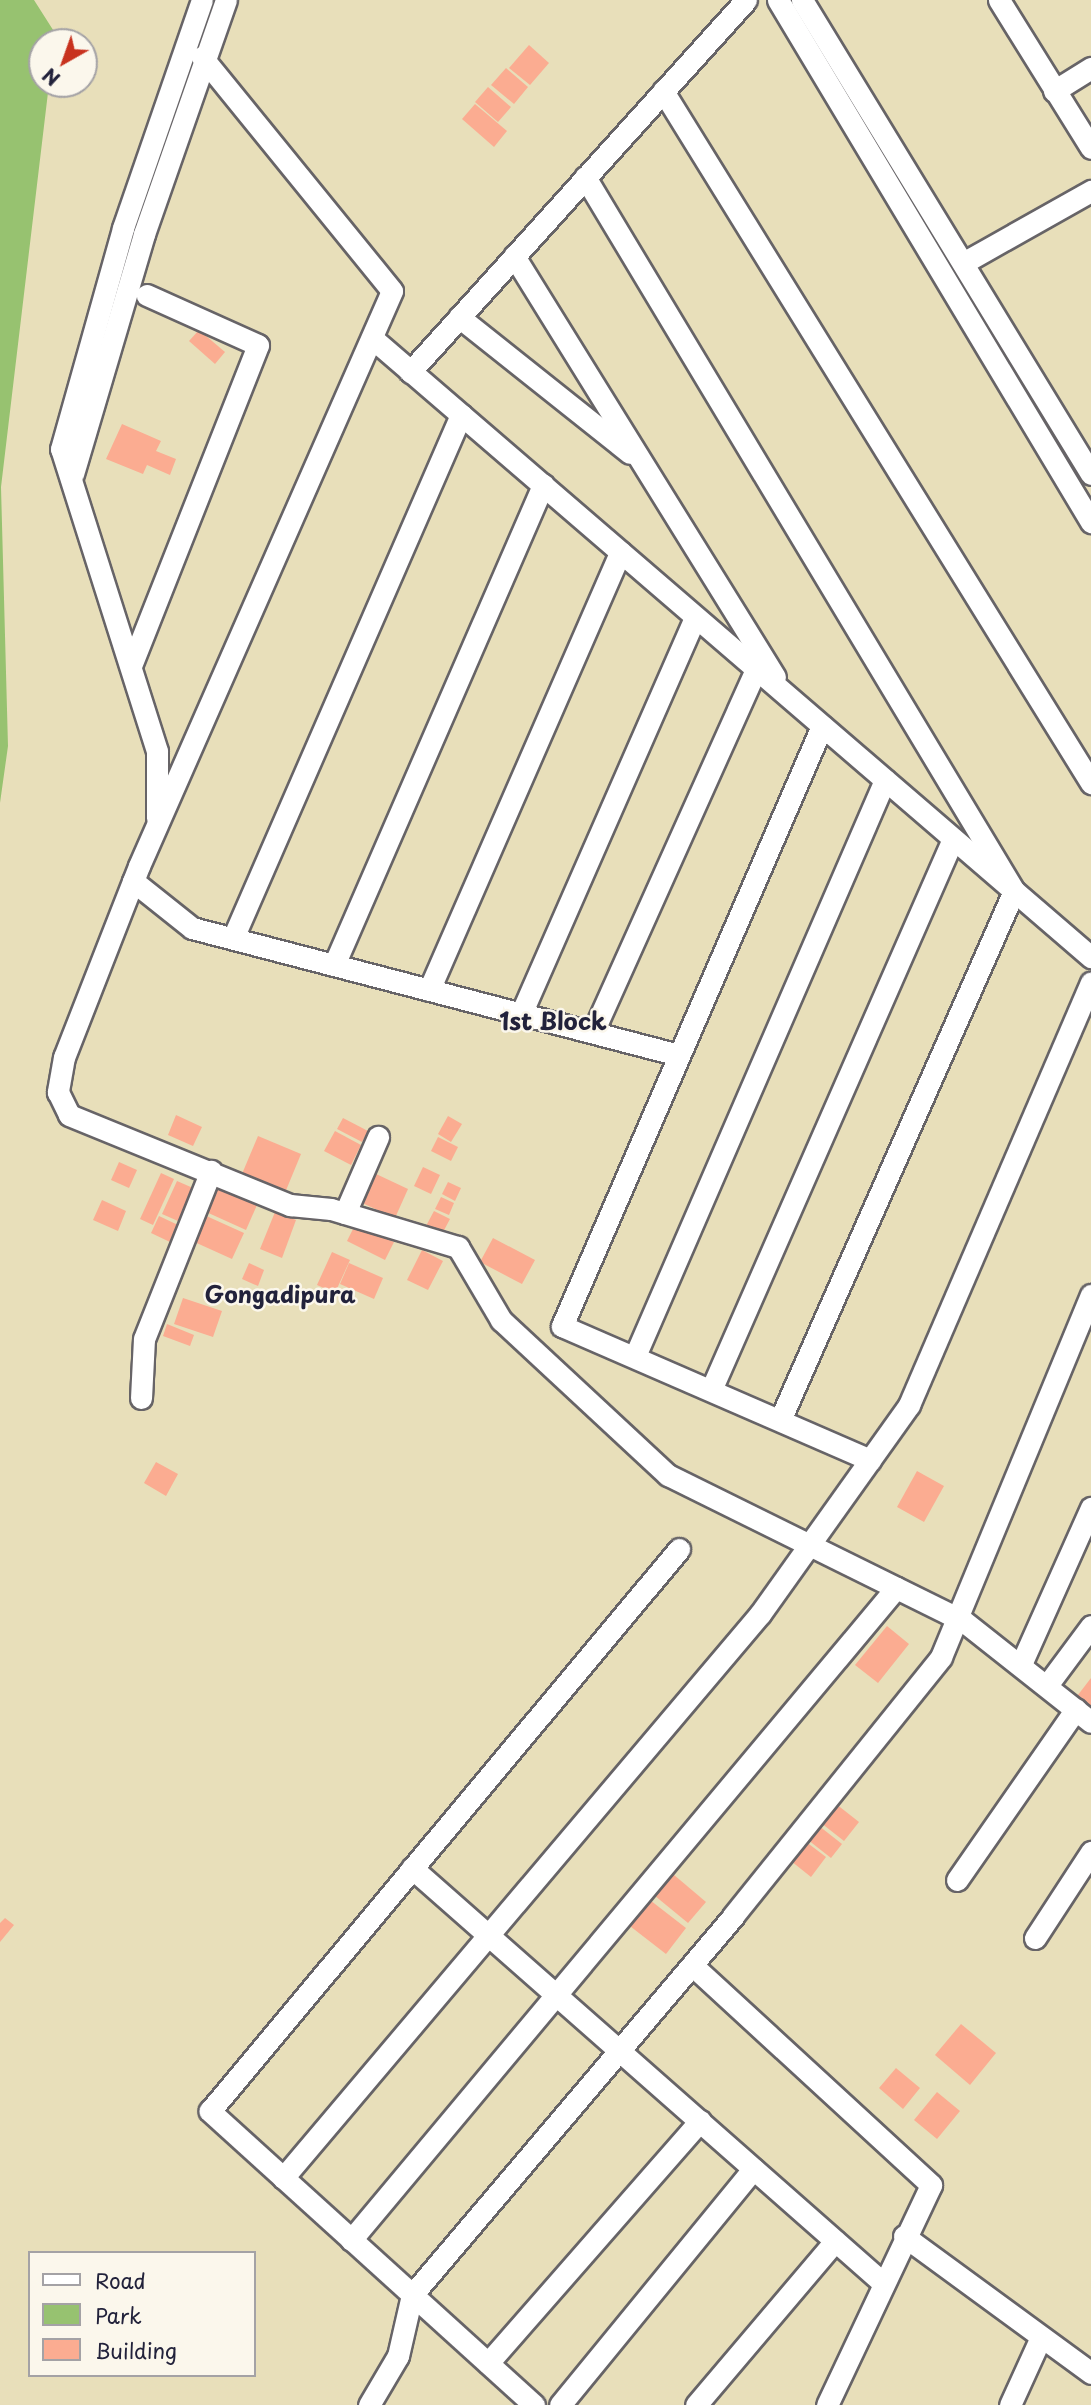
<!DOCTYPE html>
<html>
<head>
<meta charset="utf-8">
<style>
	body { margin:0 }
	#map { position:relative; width:1091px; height:2405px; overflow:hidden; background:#e8dfba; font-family:"Playpen Sans",sans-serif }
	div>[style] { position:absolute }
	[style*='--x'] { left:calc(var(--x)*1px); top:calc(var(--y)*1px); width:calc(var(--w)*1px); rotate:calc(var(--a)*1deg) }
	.green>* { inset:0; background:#97c270 }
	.building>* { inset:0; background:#fbac91 }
	.roads { filter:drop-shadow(2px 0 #676467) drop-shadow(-2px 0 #676467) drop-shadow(0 2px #676467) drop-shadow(0 -2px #676467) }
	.minor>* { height:21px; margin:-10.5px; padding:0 10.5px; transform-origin:10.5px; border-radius:10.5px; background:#fff }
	span { translate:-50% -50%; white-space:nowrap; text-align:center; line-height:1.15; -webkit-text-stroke:5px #fbf7ec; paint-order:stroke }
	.neighbourhood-label { font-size:23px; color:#22223b; font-weight:700 }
	.quarter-label { font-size:24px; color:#22223b; font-weight:700 }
	.legend { position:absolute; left:28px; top:2251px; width:228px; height:126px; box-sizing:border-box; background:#fbf7ec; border:2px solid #a4a2a5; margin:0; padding:9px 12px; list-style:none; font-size:21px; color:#22223b }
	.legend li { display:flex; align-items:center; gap:14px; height:35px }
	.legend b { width:35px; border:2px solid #a4a2a5 }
	.north { position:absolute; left:28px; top:28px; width:70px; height:70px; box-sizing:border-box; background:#fbf7ec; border:2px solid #a4a2a5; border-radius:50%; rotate:220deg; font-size:19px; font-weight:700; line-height:28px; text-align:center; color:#22223b }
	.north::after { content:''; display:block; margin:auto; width:24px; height:32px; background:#c8321e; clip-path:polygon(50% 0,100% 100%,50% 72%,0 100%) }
</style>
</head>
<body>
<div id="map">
	<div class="green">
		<i style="clip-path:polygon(0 0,34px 0,55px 33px,54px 42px,42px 42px,42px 84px,49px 84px,1px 487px,8px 746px,0 803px)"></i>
	</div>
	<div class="building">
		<i style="clip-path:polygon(529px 45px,549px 63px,530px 85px,509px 68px)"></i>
		<i style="clip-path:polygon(506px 68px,528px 87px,514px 104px,491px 85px)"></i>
		<i style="clip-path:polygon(488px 87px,511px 107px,498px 122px,475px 102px)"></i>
		<i style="clip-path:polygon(475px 104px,507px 131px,494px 147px,462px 119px)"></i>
		<i style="clip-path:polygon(199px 330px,225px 352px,215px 364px,189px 341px)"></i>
		<i style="clip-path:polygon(122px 424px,161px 441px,156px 451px,176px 459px,170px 475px,147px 465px,143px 474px,106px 459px)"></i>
		<i style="clip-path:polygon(176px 1115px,202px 1127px,193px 1146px,168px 1135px)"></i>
		<i style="clip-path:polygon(448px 1116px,462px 1124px,451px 1142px,438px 1134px)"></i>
		<i style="clip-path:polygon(343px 1118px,368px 1131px,362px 1142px,337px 1129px)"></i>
		<i style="clip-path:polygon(335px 1131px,361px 1145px,351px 1165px,324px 1151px)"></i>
		<i style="clip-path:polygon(258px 1136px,301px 1154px,282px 1200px,239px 1181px)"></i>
		<i style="clip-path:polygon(438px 1137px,458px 1147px,451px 1161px,431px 1151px)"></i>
		<i style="clip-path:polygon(119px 1162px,137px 1170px,129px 1188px,111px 1180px)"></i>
		<i style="clip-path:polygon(423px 1167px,440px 1175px,431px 1194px,414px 1186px)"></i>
		<i style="clip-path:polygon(161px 1173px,174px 1179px,153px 1225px,140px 1219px)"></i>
		<i style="clip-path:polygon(374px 1173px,408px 1189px,395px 1218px,360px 1202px)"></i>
		<i style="clip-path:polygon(177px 1181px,193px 1188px,178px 1221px,162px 1214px)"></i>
		<i style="clip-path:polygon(448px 1182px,461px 1188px,455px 1201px,442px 1194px)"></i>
		<i style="clip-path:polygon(215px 1186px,257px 1205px,246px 1230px,204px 1211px)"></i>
		<i style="clip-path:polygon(441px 1197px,454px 1203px,449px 1215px,435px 1209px)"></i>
		<i style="clip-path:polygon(102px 1200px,126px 1211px,118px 1231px,93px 1220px)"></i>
		<i style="clip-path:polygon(434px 1211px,450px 1219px,442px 1234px,426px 1226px)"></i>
		<i style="clip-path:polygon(275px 1212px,296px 1220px,282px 1258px,260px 1249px)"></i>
		<i style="clip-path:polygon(202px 1214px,244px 1233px,232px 1259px,190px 1240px)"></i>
		<i style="clip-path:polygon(159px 1216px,178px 1225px,170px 1242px,151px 1233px)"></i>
		<i style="clip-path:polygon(356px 1223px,394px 1242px,385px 1260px,347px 1241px)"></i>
		<i style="clip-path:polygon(493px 1238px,535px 1260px,522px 1284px,480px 1262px)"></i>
		<i style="clip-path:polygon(422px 1250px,443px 1261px,428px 1290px,407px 1280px)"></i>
		<i style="clip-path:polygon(332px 1252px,350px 1260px,335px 1293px,317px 1285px)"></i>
		<i style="clip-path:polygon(249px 1263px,264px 1270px,258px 1286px,242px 1279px)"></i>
		<i style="clip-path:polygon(349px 1263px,383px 1278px,374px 1299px,340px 1284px)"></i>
		<i style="clip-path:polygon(183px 1298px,222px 1311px,213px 1337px,174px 1324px)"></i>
		<i style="clip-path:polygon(167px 1324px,194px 1335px,190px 1346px,163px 1336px)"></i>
		<i style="clip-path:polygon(156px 1462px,178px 1474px,166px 1496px,144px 1483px)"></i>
		<i style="clip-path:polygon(917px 1471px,944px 1486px,924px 1522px,897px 1507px)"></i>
		<i style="clip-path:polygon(887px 1626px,909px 1644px,878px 1683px,855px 1665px)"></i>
		<i style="clip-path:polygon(1091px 1678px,1091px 1720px,1071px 1704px)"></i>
		<i style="clip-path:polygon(831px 1800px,859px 1822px,844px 1841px,816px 1819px)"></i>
		<i style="clip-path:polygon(814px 1822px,842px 1844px,831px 1858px,803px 1836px)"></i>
		<i style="clip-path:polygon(801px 1838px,826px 1857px,811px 1877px,786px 1857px)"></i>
		<i style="clip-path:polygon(667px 1869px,706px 1902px,688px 1923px,649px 1891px)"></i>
		<i style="clip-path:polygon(646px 1897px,686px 1928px,666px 1954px,626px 1923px)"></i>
		<i style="clip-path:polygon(5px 1918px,14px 1925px,0 1942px,0 1923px)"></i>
		<i style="clip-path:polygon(961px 2024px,996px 2053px,970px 2085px,935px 2055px)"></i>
		<i style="clip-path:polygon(896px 2068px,920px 2088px,903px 2109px,879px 2088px)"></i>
		<i style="clip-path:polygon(937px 2092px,960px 2111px,937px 2139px,914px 2120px)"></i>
	</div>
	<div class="roads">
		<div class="minor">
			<i style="--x:778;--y:0;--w:609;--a:59.05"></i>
			<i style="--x:802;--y:0;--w:555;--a:58.63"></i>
			<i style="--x:999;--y:0;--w:174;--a:58.1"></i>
			<i style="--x:202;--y:57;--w:301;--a:50.9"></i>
			<i style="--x:392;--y:291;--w:628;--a:113.75"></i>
			<i style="--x:139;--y:866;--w:205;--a:111.4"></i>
			<i style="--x:64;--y:1057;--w:36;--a:100"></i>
			<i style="--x:58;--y:1092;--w:25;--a:64"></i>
			<i style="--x:69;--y:1115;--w:239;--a:22.2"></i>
			<i style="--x:290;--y:1205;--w:41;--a:5.6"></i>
			<i style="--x:331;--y:1209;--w:133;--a:16.7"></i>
			<i style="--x:458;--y:1247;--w:85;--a:59.5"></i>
			<i style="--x:501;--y:1320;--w:228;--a:42.9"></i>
			<i style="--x:668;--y:1475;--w:328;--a:26.3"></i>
			<i style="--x:962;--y:1620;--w:164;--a:38.3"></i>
			<i style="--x:663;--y:91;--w:814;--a:58.26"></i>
			<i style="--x:1054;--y:91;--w:44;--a:-31.9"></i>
			<i style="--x:585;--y:177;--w:833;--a:59"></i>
			<i style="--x:1014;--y:891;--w:578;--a:113.86"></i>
			<i style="--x:514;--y:256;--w:495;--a:58.2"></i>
			<i style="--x:963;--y:263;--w:147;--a:-29.4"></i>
			<i style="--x:459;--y:317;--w:218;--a:38.5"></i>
			<i style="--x:372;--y:338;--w:949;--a:40.73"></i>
			<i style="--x:410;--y:372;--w:501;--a:-47.91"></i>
			<i style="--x:73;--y:474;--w:250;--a:-73.5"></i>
			<i style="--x:144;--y:234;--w:248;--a:-70.7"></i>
			<i style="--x:131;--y:666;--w:345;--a:-68.4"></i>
			<i style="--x:258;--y:345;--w:122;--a:-155.8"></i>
			<i style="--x:822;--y:726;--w:654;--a:113.43"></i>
			<i style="--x:562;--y:1326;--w:336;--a:23.5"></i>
			<i style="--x:157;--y:818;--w:67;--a:-90"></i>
			<i style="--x:157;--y:751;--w:317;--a:-107.6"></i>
			<i style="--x:61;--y:449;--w:230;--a:-74.3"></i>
			<i style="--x:123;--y:228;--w:241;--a:-70.9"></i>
			<i style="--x:133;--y:881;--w:75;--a:38.5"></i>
			<i style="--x:192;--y:928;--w:503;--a:14.62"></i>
			<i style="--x:233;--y:938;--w:571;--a:-66.45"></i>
			<i style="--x:334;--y:965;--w:524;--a:-66.47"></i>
			<i style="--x:429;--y:990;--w:478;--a:-66.4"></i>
			<i style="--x:521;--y:1014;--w:433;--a:-66.3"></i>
			<i style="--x:593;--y:1032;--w:398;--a:-65.8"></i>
			<i style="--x:345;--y:1213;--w:83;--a:-66.5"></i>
			<i style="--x:635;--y:1356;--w:628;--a:-66.54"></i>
			<i style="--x:711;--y:1390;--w:602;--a:-66.29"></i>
			<i style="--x:141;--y:1398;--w:59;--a:-87.1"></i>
			<i style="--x:144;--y:1339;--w:181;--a:-68.3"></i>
			<i style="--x:1022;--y:1662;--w:169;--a:-65.9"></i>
			<i style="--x:1048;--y:1684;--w:72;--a:-53.4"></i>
			<i style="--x:412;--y:1868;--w:628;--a:41.38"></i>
			<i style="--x:957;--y:1880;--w:208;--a:-55.2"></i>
			<i style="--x:1035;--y:1938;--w:103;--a:-56.9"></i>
			<i style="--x:692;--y:1965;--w:325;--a:42.6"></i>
			<i style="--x:931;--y:2185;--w:243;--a:115.3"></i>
			<i style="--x:283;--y:2178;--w:739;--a:-49.78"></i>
			<i style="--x:760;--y:1614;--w:257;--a:-54.5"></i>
			<i style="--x:909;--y:1405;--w:460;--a:-66.7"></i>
			<i style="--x:904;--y:2236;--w:232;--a:36.2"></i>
			<i style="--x:351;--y:2240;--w:850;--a:-50.11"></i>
			<i style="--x:488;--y:2363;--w:322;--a:-48.8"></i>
			<i style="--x:369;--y:2405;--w:57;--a:-59.4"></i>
			<i style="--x:398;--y:2356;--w:63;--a:-77.1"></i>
			<i style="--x:412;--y:2295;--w:497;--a:-49.7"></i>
			<i style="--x:733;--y:1916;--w:332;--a:-51.2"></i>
			<i style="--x:941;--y:1657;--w:392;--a:-67.5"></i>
			<i style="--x:534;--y:2405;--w:438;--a:-137.8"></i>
			<i style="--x:210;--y:2111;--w:732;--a:-50.15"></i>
			<i style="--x:560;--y:2405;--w:305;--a:-50.7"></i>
			<i style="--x:696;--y:2405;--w:215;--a:-49.7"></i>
			<i style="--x:1010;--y:2405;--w:75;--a:-65.5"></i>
		</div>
	</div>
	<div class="neighbourhood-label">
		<span style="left:280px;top:1294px">Gongadipura</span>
	</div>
	<div class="quarter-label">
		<span style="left:553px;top:1021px">1st Block</span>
	</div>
	<ul class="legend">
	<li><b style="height:9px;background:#fff"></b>Road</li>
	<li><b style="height:19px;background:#97c270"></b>Park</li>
	<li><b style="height:19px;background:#fbac91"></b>Building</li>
	</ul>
	<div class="north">N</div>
</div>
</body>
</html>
